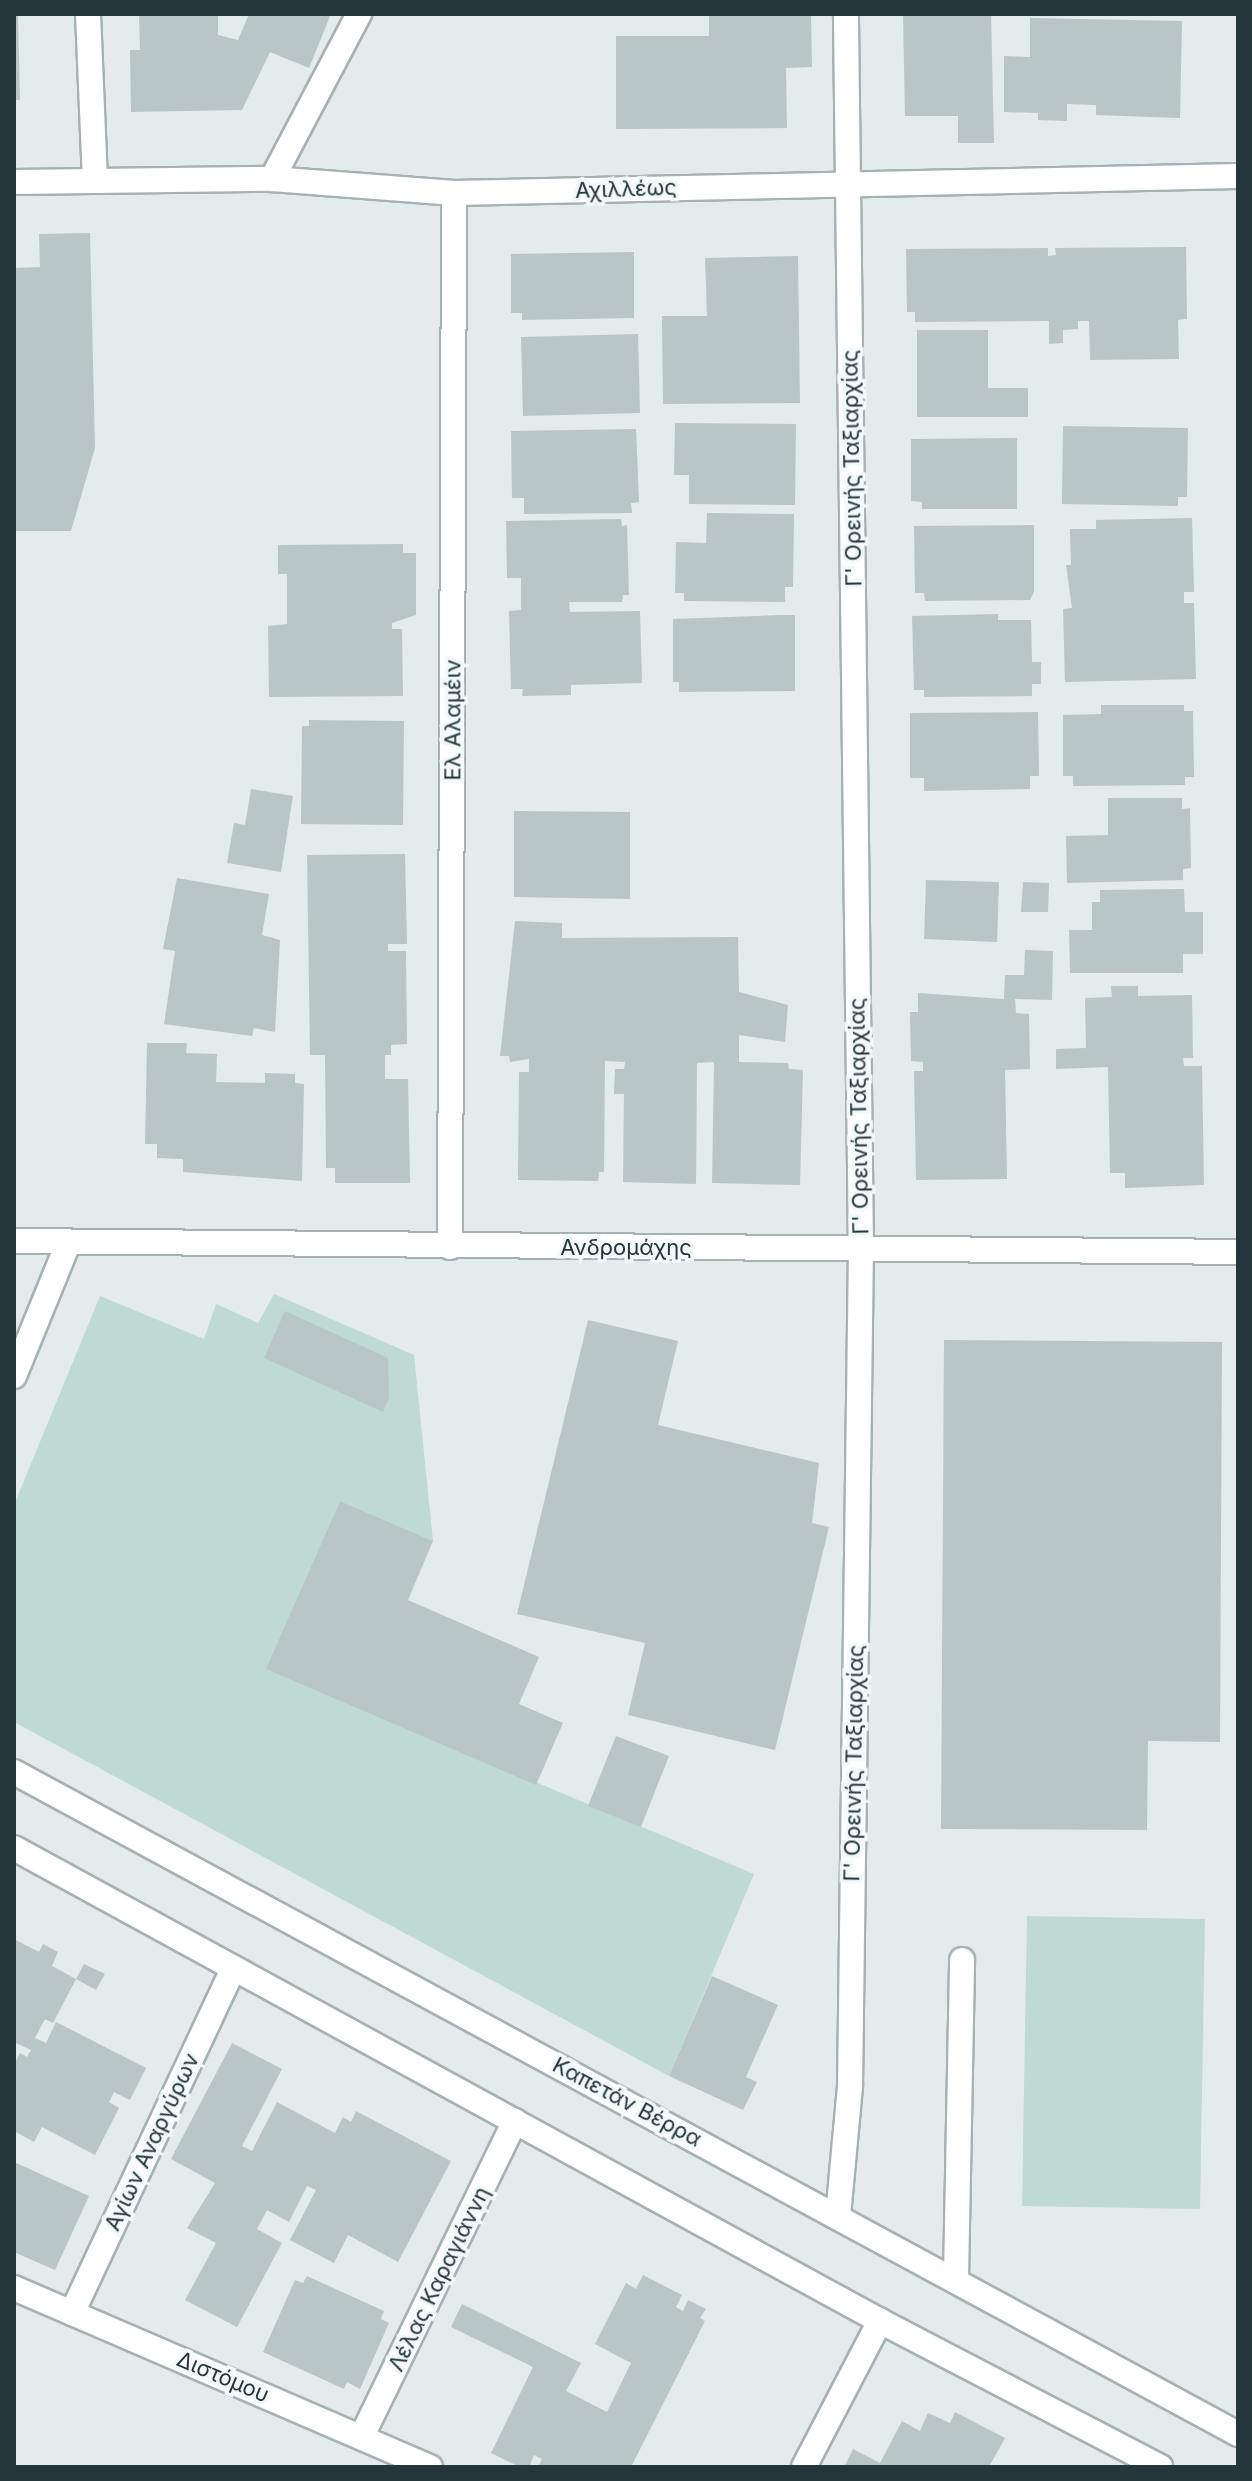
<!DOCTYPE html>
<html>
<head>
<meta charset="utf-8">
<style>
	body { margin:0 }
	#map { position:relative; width:1252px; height:2481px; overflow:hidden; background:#e3ebeb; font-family:Inter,sans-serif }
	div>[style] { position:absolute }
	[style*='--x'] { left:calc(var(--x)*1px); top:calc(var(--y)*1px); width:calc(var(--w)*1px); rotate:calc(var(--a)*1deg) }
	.green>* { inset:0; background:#bedad3 }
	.building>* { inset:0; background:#b8c6c6 }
	.roads { filter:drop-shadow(2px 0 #a6b1b3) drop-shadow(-2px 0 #a6b1b3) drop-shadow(0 2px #a6b1b3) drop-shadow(0 -2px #a6b1b3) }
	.lane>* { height:24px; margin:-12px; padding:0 12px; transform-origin:12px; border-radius:12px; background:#fff }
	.street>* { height:24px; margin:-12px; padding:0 12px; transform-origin:12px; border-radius:12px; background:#fff }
	.secondary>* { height:24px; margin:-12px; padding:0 12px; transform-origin:12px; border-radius:12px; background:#fff }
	span { translate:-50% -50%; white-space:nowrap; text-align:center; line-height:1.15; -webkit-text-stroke:7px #f3f8f8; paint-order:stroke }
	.street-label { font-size:22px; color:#24363b }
	.frame { position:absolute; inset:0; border:16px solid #24363b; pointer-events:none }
</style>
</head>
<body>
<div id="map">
	<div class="green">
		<i style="clip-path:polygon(274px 1294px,414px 1355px,433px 1541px,340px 1501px,267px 1669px,754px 1874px,669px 2076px,14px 1722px,14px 1505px,100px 1296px,204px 1339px,216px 1304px,258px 1323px)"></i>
		<i style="clip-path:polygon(1027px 1916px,1205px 1919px,1200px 2209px,1022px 2206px)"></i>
	</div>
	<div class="building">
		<i style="clip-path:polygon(14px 14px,18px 14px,20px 100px,14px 100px)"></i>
		<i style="clip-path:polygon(139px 14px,218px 14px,218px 35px,238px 40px,249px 14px,331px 14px,309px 68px,270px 52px,242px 110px,131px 112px,130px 50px,140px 50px)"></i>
		<i style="clip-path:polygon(709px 14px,811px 14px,812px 67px,786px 68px,787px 128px,616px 129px,616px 36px,709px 36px)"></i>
		<i style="clip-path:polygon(903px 14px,991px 14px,994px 143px,958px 143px,958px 116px,905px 116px)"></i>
		<i style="clip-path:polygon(1030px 18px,1182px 21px,1180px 118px,1096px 115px,1096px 105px,1067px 104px,1067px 121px,1038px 120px,1038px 113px,1004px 112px,1004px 56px,1030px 57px)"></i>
		<i style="clip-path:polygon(90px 233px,95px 448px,71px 531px,14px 531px,14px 268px,40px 267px,39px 234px)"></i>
		<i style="clip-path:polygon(1186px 247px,1187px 319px,1178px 320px,1179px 359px,1090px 360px,1089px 321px,1078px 321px,1078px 329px,1063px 330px,1063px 343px,1049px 344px,1049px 321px,915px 322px,915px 312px,907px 312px,906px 249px,1048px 248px,1048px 256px,1056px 255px,1055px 248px)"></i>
		<i style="clip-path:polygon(634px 252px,634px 318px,522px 320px,522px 313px,511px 313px,511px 254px)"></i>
		<i style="clip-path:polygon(798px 256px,800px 403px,663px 404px,662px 316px,707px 316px,705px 258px)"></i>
		<i style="clip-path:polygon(917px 330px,988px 330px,988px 388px,1028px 388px,1028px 417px,917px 417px)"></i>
		<i style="clip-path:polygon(638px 334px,640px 413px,523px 416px,521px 337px)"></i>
		<i style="clip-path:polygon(675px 423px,796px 424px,795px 505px,689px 504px,689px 475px,674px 475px)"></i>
		<i style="clip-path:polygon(1063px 426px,1188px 428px,1187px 497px,1178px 497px,1178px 506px,1062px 504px)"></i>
		<i style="clip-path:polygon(636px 429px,639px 502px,631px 503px,632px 513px,524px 514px,524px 498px,512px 498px,511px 431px)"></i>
		<i style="clip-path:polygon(1017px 438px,1017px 509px,922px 509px,922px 502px,911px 501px,911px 439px)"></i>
		<i style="clip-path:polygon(707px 513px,794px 514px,793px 587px,785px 587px,785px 602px,684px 601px,684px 593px,675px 593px,676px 542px,706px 543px)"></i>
		<i style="clip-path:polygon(1192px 518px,1194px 592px,1184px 592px,1184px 603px,1194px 603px,1196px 679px,1065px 682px,1063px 609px,1072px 608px,1066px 565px,1071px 565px,1070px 529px,1096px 529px,1096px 520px)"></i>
		<i style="clip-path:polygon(621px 519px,622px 526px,627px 525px,629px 595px,623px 595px,622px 602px,569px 602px,570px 612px,640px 611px,642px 683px,571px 685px,571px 695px,522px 696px,523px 689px,511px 689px,509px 611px,521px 610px,521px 578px,507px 578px,506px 521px)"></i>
		<i style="clip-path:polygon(1034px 525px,1034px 592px,1030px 600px,925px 601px,924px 593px,915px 593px,914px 526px)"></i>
		<i style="clip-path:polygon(403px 544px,403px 553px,416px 553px,416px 615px,392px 623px,392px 629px,402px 629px,403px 696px,269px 697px,268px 626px,287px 624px,287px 574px,278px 574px,278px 545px)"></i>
		<i style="clip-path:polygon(998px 614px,998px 620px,1031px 620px,1032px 662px,1041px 662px,1041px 684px,1032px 684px,1032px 696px,924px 697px,924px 690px,914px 690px,912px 616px)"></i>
		<i style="clip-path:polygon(781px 615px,795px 615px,795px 691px,679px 692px,679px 682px,673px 682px,673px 619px)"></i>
		<i style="clip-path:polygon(1101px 705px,1184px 705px,1184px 711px,1193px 711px,1194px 777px,1185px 777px,1185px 785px,1073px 786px,1073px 776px,1063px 776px,1063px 715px,1101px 714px)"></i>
		<i style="clip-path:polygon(1038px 712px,1039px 776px,1030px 776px,1030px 789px,924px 791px,924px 778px,910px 778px,910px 713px)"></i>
		<i style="clip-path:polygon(309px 720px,404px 721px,403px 825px,301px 824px,302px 726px,309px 726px)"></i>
		<i style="clip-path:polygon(251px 789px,293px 796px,281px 872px,227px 863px,234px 823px,245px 825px)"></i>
		<i style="clip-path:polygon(1108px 798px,1182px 798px,1182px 809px,1190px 808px,1191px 868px,1183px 869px,1183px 880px,1067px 883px,1066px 836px,1108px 835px)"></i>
		<i style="clip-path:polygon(514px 811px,630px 812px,630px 899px,514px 897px)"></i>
		<i style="clip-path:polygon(405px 854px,407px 944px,388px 944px,388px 951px,406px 951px,407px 1044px,391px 1045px,391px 1055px,385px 1055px,385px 1079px,408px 1079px,410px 1183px,335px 1183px,335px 1168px,326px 1168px,325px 1055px,310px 1055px,307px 855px)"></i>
		<i style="clip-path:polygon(177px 878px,269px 894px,262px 935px,280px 940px,275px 1032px,254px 1028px,252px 1036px,164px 1024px,175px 951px,163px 949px)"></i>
		<i style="clip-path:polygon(926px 880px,999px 882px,997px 942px,924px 939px)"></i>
		<i style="clip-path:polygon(1023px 882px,1049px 883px,1048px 912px,1021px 912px)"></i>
		<i style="clip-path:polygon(1184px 889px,1185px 912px,1203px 912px,1203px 954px,1183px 954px,1183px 973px,1070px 973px,1069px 930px,1092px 930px,1092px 902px,1100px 902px,1100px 890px)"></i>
		<i style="clip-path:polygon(515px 921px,562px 923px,562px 938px,738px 937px,739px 992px,788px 1005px,785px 1042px,739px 1035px,739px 1062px,788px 1063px,789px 1069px,803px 1070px,800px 1185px,712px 1183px,714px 1062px,697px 1063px,696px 1184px,623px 1182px,624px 1094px,614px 1094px,615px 1069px,624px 1069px,625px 1062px,605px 1061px,604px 1172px,599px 1172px,598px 1181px,518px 1180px,519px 1072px,529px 1072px,529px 1059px,510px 1062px,509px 1056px,500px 1056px)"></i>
		<i style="clip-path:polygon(1025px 950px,1053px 951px,1052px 1000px,1015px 999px,1016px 1013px,1029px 1014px,1030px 1069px,1005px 1070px,1007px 1179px,916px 1180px,914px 1071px,923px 1071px,923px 1062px,911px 1061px,910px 1012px,918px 1012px,918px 993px,1004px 999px,1005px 975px,1024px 975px)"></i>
		<i style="clip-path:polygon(1111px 986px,1138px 986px,1138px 996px,1192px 995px,1193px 1058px,1183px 1058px,1184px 1066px,1202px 1066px,1204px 1185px,1125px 1188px,1125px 1173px,1110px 1173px,1108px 1067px,1056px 1069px,1056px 1049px,1086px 1048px,1085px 998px,1112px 997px)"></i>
		<i style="clip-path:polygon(147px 1043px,187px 1043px,186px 1053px,217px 1054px,216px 1082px,265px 1083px,265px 1073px,295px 1074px,295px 1083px,304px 1084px,302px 1181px,183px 1172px,183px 1159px,157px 1158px,157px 1144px,145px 1144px)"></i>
		<i style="clip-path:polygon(285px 1311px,388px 1358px,389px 1398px,383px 1412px,264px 1358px)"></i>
		<i style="clip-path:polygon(588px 1320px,678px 1341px,658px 1425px,819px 1463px,812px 1523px,829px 1527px,775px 1750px,628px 1715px,645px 1643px,517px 1614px)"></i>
		<i style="clip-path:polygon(944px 1340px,1222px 1342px,1220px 1742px,1148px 1741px,1147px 1830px,941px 1829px)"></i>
		<i style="clip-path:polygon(340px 1501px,433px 1541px,408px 1600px,539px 1657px,519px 1704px,563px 1723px,536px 1785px,266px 1669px)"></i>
		<i style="clip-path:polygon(616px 1736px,669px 1756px,641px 1827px,588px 1806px)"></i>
		<i style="clip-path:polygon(14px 1939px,39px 1952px,43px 1944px,58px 1952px,52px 1966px,76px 1979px,53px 2023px,45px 2019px,35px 2038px,46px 2043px,56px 2022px,146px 2068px,130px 2100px,114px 2092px,109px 2102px,119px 2108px,95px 2155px,42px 2127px,34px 2142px,14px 2131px,14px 2065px,20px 2053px,27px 2057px,31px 2050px,14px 2042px)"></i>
		<i style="clip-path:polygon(84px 1964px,105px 1974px,96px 1990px,76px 1979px)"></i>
		<i style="clip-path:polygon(712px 1976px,778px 2005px,746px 2077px,757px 2082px,743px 2110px,669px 2076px)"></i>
		<i style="clip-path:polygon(232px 2043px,282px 2069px,242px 2146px,252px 2151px,277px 2102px,335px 2133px,343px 2117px,351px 2122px,356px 2111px,451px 2161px,398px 2262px,348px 2235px,334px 2263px,290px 2240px,316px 2190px,307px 2186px,289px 2222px,267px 2210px,257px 2229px,282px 2243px,237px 2327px,185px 2300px,216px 2243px,187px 2228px,215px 2183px,171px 2159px)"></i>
		<i style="clip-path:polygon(14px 2162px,89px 2196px,55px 2270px,14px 2252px)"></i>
		<i style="clip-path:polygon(643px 2275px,682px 2295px,676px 2307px,683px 2311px,688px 2300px,706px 2309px,700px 2318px,705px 2321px,631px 2467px,538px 2467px,542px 2459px,534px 2455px,529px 2467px,520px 2467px,491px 2453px,533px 2367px,451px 2327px,462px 2304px,581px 2363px,566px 2391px,607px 2412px,631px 2363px,595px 2344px,626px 2283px,636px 2289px)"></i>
		<i style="clip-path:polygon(307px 2276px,384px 2311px,381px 2319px,389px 2323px,360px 2389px,347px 2382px,344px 2389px,263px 2352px,295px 2280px,303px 2283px)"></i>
		<i style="clip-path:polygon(955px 2412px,1005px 2438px,989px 2467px,844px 2467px,853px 2449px,880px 2463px,902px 2421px,920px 2431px,928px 2413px,950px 2423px)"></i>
	</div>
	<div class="roads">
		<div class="lane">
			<i style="--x:956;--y:2278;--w:318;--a:-88.9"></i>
		</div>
		<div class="street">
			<i style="--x:88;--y:14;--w:166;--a:87.6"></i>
			<i style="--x:272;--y:179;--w:187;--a:-62.2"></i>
			<i style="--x:14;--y:182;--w:258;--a:-0.7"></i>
			<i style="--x:272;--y:179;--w:183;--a:4.4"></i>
			<i style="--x:454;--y:193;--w:784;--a:-1.24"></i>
			<i style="--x:14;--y:1241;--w:1224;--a:0.51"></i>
			<i style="--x:450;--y:1247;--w:1054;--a:-89.78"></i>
			<i style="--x:14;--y:1376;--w:143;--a:-67.8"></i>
			<i style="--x:838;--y:2216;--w:130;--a:-84.7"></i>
			<i style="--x:850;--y:2087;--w:838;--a:-89.25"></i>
			<i style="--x:861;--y:1249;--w:1235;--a:-90.7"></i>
			<i style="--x:14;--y:2288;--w:453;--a:23.3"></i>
			<i style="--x:72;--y:2313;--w:379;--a:-64.9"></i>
			<i style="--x:362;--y:2436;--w:350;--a:-64.1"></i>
			<i style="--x:804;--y:2467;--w:165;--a:-62.5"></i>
		</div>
		<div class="secondary">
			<i style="--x:14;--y:1772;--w:1392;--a:28.41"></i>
			<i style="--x:14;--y:1848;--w:987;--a:28.64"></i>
			<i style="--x:880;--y:2321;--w:316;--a:27.5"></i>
		</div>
	</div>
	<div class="street-label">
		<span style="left:626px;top:189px;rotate:-2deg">Αχιλλέως</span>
		<span style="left:852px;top:468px;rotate:-91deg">Γ' Ορεινής Ταξιαρχίας</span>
		<span style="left:453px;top:720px;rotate:-90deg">Ελ Αλαμέιν</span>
		<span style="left:859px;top:1116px;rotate:-91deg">Γ' Ορεινής Ταξιαρχίας</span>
		<span style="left:626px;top:1248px">Ανδρομάχης</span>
		<span style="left:854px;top:1763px;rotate:-89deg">Γ' Ορεινής Ταξιαρχίας</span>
		<span style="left:627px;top:2102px;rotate:28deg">Καπετάν Βέρρα</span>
		<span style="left:152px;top:2142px;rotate:-65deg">Αγίων Αναργύρων</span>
		<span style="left:439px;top:2279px;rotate:-64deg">Λέλας Καραγιάννη</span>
		<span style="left:223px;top:2377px;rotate:23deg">Διστόμου</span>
	</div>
	<div class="frame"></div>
</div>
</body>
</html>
